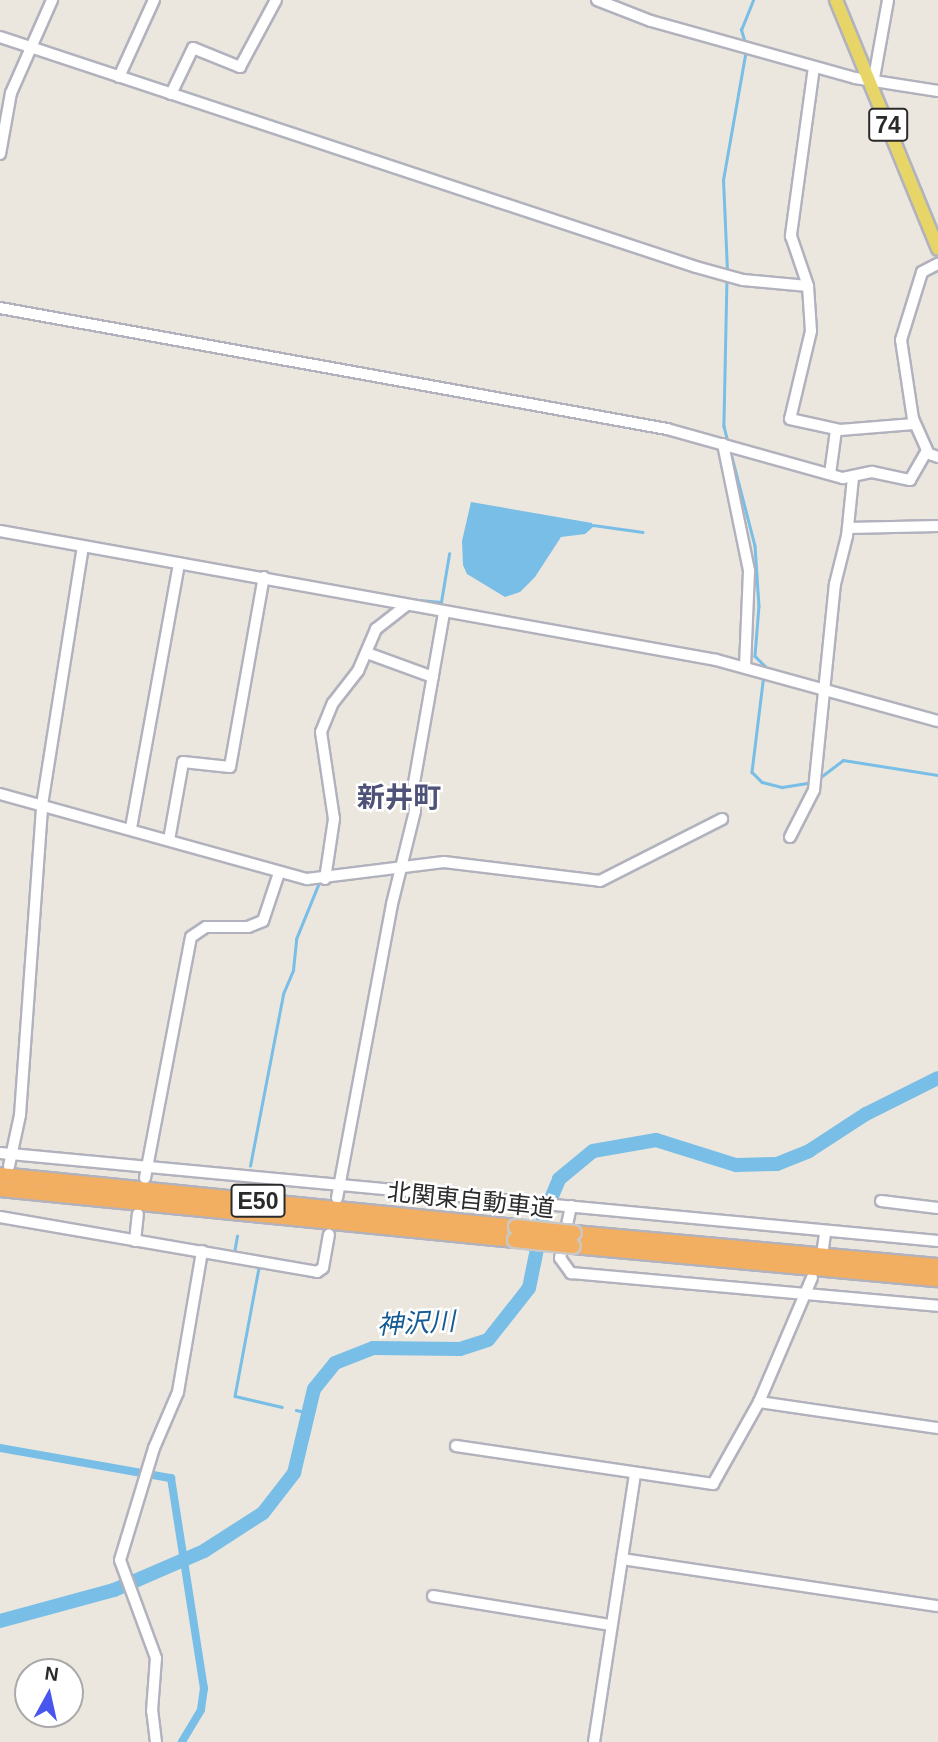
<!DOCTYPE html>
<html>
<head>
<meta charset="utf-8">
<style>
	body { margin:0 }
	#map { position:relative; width:938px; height:1742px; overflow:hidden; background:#ebe7de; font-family:Helvetica,"Noto Sans JP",sans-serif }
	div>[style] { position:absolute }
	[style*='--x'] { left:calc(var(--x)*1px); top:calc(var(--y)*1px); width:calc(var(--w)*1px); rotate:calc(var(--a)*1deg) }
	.water>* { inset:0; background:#78bee6 }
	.stream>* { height:2.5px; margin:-1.25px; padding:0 1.25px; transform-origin:1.25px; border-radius:1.25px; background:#78bee6 }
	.canal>* { height:8px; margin:-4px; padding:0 4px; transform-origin:4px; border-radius:4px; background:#78bee6 }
	.river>* { height:14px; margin:-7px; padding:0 7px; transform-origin:7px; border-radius:7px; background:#78bee6 }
	.roads { filter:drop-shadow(2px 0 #b1b2bd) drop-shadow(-2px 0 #b1b2bd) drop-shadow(0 2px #b1b2bd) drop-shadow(0 -2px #b1b2bd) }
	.minor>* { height:10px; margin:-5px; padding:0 5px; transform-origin:5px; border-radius:5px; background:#fff }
	.major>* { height:12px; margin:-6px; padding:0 6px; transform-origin:6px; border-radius:6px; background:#e7d667 }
	.highway>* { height:14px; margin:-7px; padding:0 7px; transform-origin:7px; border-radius:7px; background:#f3af61 }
	.bridges { filter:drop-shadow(2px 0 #c8c8c8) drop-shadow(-2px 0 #c8c8c8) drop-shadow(0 2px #c8c8c8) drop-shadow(0 -2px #c8c8c8) }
	.highway-bridge>* { height:14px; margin:-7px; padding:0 7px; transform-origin:7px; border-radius:7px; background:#f3af61 }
	span { translate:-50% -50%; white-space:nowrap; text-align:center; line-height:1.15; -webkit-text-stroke:5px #fff; paint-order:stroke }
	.shield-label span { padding:2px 5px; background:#fff; border:2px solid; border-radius:5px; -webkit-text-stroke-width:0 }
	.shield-label { font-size:23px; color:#2a2a2a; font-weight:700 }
	.street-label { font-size:24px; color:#2a2a2a }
	.water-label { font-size:26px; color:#165b93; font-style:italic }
	.quarter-label { font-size:28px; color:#4e5178; font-weight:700 }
	.north { position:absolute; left:14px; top:1658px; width:70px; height:70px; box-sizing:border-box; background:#fff; border:2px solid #aaa; border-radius:50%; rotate:8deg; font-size:19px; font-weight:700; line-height:28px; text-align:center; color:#2a2a2a }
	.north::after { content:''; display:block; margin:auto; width:24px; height:32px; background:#4856ee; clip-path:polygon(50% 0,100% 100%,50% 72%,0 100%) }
</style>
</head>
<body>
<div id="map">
	<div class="water">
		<i style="clip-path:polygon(471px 502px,592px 523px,593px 527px,585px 534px,561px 537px,535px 577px,520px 592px,505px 597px,467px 574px,463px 565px,462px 541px)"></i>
	</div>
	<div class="stream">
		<i style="--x:745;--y:43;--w:14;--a:-107"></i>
		<i style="--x:741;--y:30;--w:32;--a:-68"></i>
		<i style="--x:727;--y:271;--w:91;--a:-92.5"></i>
		<i style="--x:723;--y:180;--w:133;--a:-80"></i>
		<i style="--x:727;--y:278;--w:148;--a:91.2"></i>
		<i style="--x:724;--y:426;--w:16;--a:76"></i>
		<i style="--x:730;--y:449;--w:100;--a:75.5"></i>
		<i style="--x:755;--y:546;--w:60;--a:86.2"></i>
		<i style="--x:759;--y:606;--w:50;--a:94.6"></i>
		<i style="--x:755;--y:656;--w:14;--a:45"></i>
		<i style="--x:765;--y:666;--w:107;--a:97"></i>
		<i style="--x:752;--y:772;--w:14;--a:45"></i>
		<i style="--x:762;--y:782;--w:21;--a:14"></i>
		<i style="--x:782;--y:787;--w:30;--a:-9"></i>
		<i style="--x:593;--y:525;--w:50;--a:8"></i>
		<i style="--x:408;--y:599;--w:33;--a:5"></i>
		<i style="--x:441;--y:602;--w:49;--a:-80.5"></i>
		<i style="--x:318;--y:741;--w:81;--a:82.2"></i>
		<i style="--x:818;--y:779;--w:31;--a:-37"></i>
		<i style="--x:843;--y:760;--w:96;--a:9"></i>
		<i style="--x:250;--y:1166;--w:175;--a:-79.1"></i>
		<i style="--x:283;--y:994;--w:26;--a:-67"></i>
		<i style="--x:293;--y:970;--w:31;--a:-84"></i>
		<i style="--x:296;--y:939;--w:58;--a:-67.8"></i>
		<i style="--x:234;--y:1253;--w:17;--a:-80"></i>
		<i style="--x:255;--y:1265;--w:5;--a:37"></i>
		<i style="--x:259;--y:1268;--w:130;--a:100.6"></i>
		<i style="--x:235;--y:1396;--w:48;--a:13.2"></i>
		<i style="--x:296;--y:1410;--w:14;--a:12"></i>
	</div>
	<div class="canal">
		<i style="--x:0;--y:1448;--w:174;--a:10"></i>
		<i style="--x:171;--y:1478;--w:213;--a:81.1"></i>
		<i style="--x:204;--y:1688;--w:22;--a:98"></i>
		<i style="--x:201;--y:1710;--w:37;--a:121"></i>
	</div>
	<div class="river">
		<i style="--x:0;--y:1621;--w:118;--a:-15.2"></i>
		<i style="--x:114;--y:1590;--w:98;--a:-23.4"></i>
		<i style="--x:204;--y:1551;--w:70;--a:-32.8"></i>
		<i style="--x:263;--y:1513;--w:51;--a:-52.2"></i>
		<i style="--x:294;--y:1473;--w:86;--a:-76.6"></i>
		<i style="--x:314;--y:1389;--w:33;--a:-51"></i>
		<i style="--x:335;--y:1363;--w:41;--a:-21.5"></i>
		<i style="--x:373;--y:1348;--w:87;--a:0.7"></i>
		<i style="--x:460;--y:1349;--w:29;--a:-18"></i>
		<i style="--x:488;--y:1340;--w:66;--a:-51.7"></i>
		<i style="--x:529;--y:1288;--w:75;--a:-78.4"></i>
		<i style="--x:544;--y:1215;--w:39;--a:-67"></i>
		<i style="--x:559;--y:1179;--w:44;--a:-39.5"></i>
		<i style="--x:593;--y:1151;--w:64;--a:-9.9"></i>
		<i style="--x:656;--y:1140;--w:84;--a:17.4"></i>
		<i style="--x:736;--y:1165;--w:41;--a:-1.4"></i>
		<i style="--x:777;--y:1164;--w:35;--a:-22"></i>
		<i style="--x:809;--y:1151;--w:68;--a:-33"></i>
		<i style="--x:866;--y:1114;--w:80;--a:-26.6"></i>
	</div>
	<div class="roads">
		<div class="minor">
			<i style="--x:597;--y:0;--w:58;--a:21.3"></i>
			<i style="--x:651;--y:21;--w:212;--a:15.6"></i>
			<i style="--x:855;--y:78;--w:84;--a:8.9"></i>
			<i style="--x:0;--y:37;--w:733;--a:18.29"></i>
			<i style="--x:696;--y:267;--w:49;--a:15.5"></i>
			<i style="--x:743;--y:280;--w:65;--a:5.3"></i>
			<i style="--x:814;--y:67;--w:171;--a:97.8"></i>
			<i style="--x:791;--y:236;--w:53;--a:71.2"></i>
			<i style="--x:808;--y:286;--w:45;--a:86.2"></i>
			<i style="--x:811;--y:331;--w:90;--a:103.4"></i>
			<i style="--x:790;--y:419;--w:51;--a:12.4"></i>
			<i style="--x:840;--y:430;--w:74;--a:-4.6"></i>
			<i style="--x:119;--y:77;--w:85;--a:-65.6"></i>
			<i style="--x:874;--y:78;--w:79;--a:-79.8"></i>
			<i style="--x:171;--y:94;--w:51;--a:-64.4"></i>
			<i style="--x:193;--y:48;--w:51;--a:22"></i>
			<i style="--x:240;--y:67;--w:76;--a:-61.8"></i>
			<i style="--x:0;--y:154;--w:62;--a:-79.8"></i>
			<i style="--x:11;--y:93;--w:102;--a:-66.2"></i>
			<i style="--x:0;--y:308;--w:678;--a:10.28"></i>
			<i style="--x:667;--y:429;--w:183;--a:15.6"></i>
			<i style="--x:843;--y:478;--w:30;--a:-12"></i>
			<i style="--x:872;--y:472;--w:39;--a:12"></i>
			<i style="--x:910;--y:480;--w:34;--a:-60"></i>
			<i style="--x:927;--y:450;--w:34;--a:-114"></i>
			<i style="--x:913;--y:419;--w:80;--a:-98.6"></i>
			<i style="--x:901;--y:340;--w:71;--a:-72.8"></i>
			<i style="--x:922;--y:272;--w:18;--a:-27"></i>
			<i style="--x:723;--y:444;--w:130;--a:78.4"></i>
			<i style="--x:749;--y:571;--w:95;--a:92.4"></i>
			<i style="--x:927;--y:453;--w:12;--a:20"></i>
			<i style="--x:830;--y:474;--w:44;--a:-82.2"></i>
			<i style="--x:848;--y:528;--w:90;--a:-1.3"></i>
			<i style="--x:0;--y:531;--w:728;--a:10.21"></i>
			<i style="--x:716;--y:660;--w:230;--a:15.4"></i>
			<i style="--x:367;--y:653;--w:70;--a:20"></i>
			<i style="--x:0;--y:794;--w:319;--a:15.5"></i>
			<i style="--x:307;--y:879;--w:138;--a:-7.1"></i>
			<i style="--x:444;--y:862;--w:157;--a:6.9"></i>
			<i style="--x:600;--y:881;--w:137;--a:-26.9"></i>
			<i style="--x:131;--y:828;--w:269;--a:-79.7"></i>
			<i style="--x:790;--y:837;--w:53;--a:-62.9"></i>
			<i style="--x:814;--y:790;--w:207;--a:-84.2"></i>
			<i style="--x:835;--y:584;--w:49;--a:-76"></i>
			<i style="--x:847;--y:536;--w:58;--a:-84.1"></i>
			<i style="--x:169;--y:840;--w:79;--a:-79.8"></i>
			<i style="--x:183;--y:762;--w:47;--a:6.1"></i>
			<i style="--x:230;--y:767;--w:193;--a:-79.9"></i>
			<i style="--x:325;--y:879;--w:61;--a:-81.5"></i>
			<i style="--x:334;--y:819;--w:88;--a:-98.5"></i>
			<i style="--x:321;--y:732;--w:31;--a:-68"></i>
			<i style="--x:333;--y:703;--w:41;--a:-52"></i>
			<i style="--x:358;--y:671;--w:46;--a:-66.8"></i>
			<i style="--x:376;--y:629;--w:39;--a:-38"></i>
			<i style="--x:0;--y:1153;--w:942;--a:5.36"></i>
			<i style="--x:9;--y:1166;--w:52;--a:-77.8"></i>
			<i style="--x:20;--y:1115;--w:311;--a:-85.9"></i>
			<i style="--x:42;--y:805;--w:261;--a:-81"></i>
			<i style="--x:145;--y:1178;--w:245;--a:-79.2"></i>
			<i style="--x:191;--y:937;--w:18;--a:-34"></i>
			<i style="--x:206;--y:927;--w:42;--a:0"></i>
			<i style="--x:248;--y:927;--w:16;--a:-22"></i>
			<i style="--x:263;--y:921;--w:51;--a:-71.6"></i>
			<i style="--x:337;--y:1198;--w:299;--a:-79.4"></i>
			<i style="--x:392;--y:904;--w:96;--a:-76.1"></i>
			<i style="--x:415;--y:811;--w:28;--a:-92"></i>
			<i style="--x:414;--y:783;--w:174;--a:-80"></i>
			<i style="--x:881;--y:1201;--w:57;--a:7"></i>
			<i style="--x:571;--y:1206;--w:53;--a:101.9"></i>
			<i style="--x:560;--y:1258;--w:19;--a:54"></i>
			<i style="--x:571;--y:1273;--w:368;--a:5.1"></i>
			<i style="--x:0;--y:1217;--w:322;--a:9.8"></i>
			<i style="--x:317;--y:1272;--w:7;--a:-34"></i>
			<i style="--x:323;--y:1268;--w:34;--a:-80"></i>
			<i style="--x:135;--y:1241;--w:27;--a:-84"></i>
			<i style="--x:823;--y:1248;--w:14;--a:-82"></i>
			<i style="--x:759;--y:1402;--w:181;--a:8.3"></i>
			<i style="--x:456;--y:1446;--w:260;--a:8.4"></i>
			<i style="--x:713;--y:1484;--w:94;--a:-60.7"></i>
			<i style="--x:759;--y:1402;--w:135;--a:-66.9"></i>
			<i style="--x:622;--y:1559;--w:319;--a:8.5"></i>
			<i style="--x:433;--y:1596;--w:180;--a:9.3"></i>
			<i style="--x:156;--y:1742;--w:31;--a:-97"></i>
			<i style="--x:152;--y:1711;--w:53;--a:-85.7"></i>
			<i style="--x:156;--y:1658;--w:104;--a:-110.2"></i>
			<i style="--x:120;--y:1560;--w:117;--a:-73.1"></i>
			<i style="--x:154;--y:1448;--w:61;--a:-66.8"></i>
			<i style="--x:178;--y:1392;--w:143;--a:-80.3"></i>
			<i style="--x:594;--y:1742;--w:271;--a:-81.3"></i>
		</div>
		<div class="major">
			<i style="--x:836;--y:0;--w:269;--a:67.7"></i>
		</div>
		<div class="highway">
			<i style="--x:0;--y:1175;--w:519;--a:5.75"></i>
			<i style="--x:0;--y:1189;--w:518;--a:5.66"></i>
			<i style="--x:574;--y:1233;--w:365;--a:5.2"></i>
			<i style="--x:573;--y:1246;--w:366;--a:5.2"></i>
		</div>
	</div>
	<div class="bridges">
		<div class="highway-bridge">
			<i style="--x:516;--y:1227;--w:58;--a:5.9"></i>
			<i style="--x:515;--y:1240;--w:58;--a:5.9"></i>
		</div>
	</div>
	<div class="shield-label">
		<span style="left:888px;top:125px">74</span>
		<span style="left:258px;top:1201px">E50</span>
	</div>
	<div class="street-label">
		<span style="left:471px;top:1200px;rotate:6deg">北関東自動車道</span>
	</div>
	<div class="water-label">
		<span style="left:416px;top:1324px;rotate:-3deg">神沢川</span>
	</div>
	<div class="quarter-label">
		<span style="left:399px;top:798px">新井町</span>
	</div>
	<div class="north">N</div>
</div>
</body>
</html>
